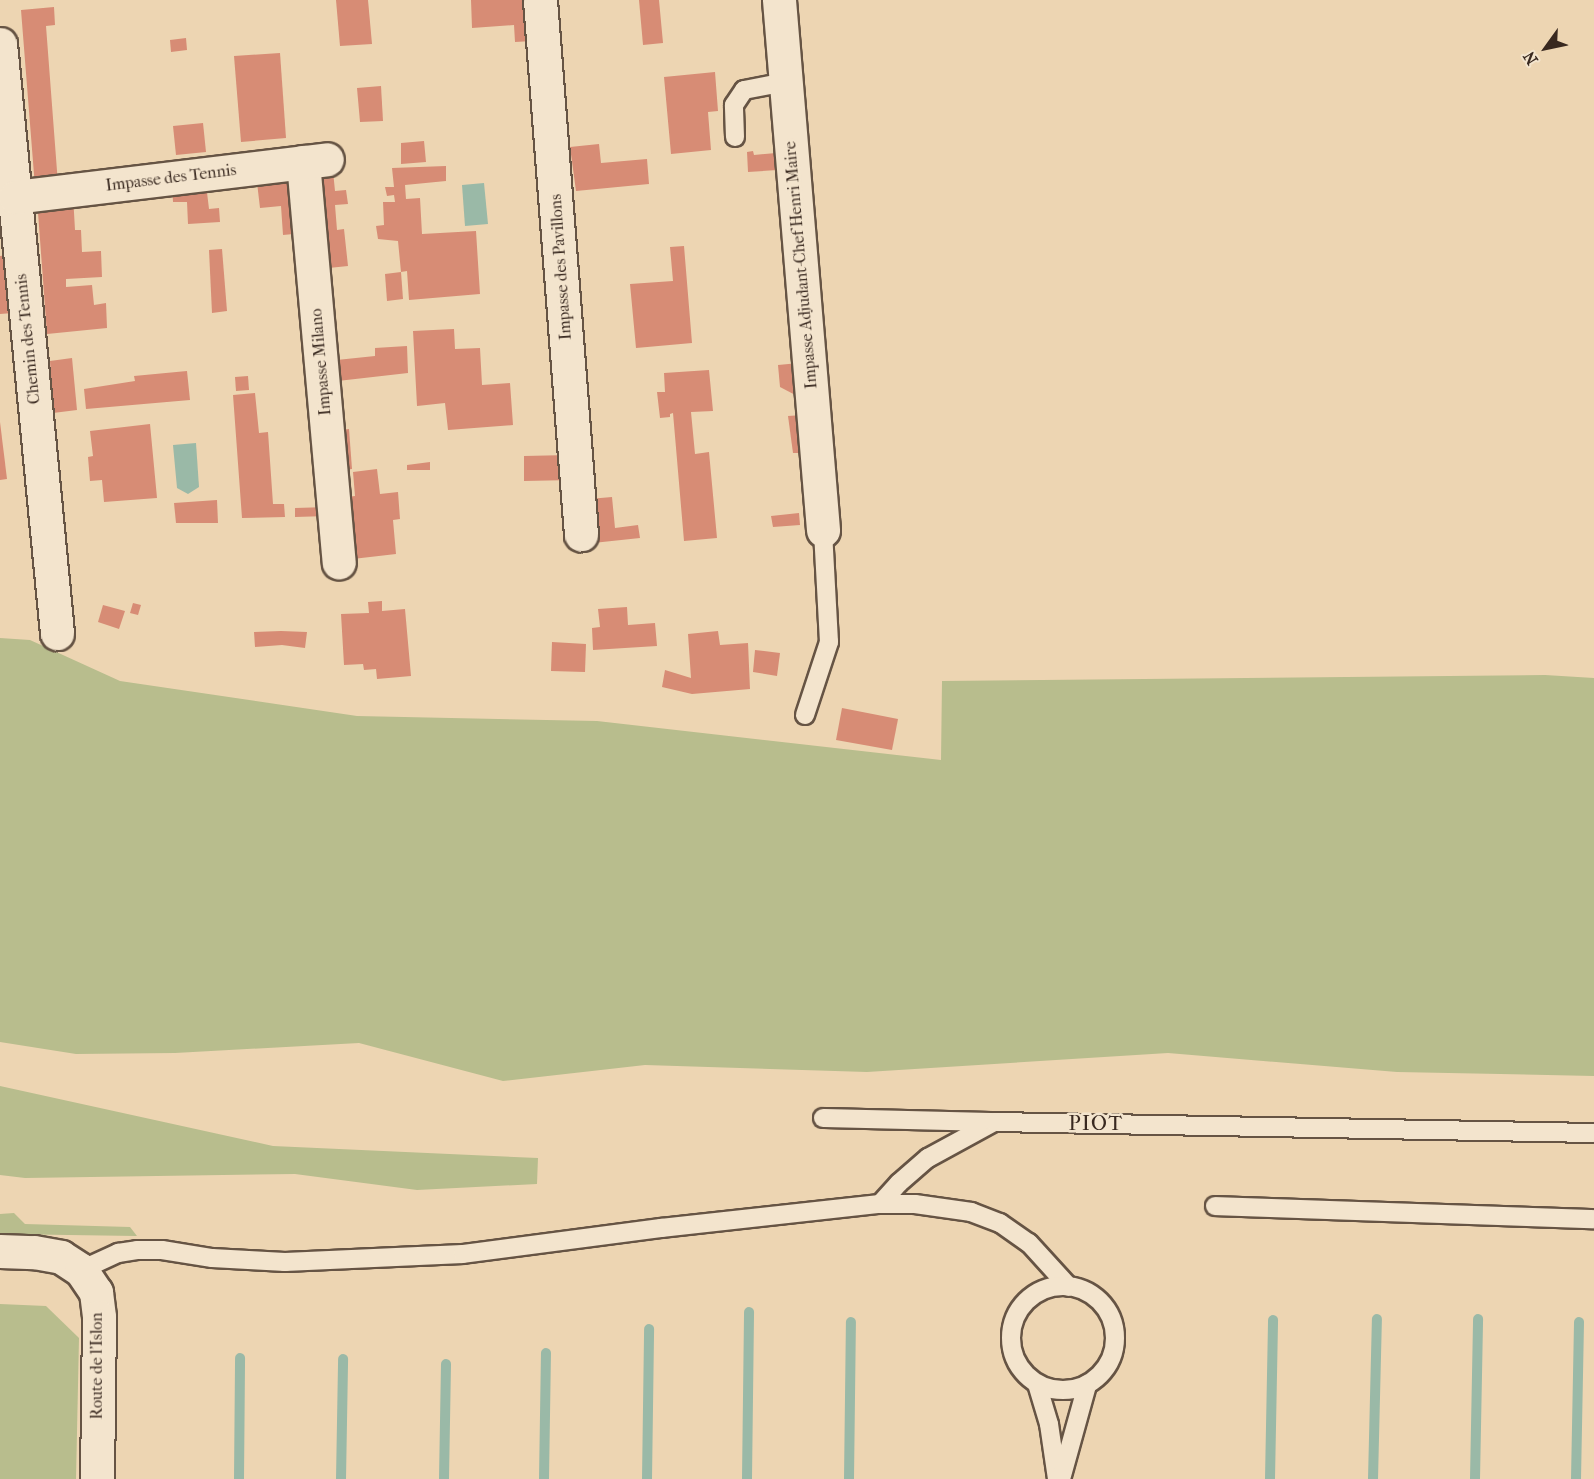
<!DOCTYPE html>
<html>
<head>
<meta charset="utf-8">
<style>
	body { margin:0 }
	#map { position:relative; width:1594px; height:1479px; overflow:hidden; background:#edd5b2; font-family:"IM FELL French Canon",serif }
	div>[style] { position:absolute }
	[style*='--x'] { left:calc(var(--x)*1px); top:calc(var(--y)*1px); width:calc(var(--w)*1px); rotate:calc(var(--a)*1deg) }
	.green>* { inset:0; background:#b8bd8d }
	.water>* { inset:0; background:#9ab9a7 }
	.stream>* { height:10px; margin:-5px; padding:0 5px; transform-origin:5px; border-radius:5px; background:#9ab9a7 }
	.building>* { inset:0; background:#d78c75 }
	.roads { filter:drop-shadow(2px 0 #665444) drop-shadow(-2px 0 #665444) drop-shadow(0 2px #665444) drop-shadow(0 -2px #665444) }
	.service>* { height:18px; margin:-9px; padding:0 9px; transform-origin:9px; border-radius:9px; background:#f3e4cd }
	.service>.ring { margin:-9px; padding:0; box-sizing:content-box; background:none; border:18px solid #f3e4cd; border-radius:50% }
	.minor>* { height:33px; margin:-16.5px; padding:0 16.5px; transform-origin:16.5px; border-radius:16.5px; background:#f3e4cd }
	.tertiary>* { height:33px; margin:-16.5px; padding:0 16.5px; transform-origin:16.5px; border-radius:16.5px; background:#f3e4cd }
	span { translate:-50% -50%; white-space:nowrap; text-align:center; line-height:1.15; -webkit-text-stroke:5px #f3e4cd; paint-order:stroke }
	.street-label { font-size:16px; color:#392920 }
	.quarter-label { font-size:20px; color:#392920; letter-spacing:1.5px }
	.north { position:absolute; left:1516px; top:18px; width:60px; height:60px; -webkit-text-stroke:4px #f3e4cd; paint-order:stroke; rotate:237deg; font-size:16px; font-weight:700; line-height:24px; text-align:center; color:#392920 }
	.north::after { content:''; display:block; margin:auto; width:21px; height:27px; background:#392920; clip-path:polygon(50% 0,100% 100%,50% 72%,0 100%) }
</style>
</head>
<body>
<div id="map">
	<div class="green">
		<i style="clip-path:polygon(0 638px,30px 640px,120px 681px,357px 716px,597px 721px,941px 760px,942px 681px,1545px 675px,1594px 678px,1594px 1076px,1397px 1072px,1168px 1053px,867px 1072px,645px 1065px,503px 1081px,359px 1043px,175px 1053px,76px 1054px,0 1042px)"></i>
		<i style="clip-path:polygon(0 1086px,273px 1146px,538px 1158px,537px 1184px,417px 1190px,295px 1174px,25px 1178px,0 1175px)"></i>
		<i style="clip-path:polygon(14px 1213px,25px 1224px,130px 1227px,137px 1236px,0 1234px,0 1214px)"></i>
		<i style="clip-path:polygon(0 1304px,46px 1306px,79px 1338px,76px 1479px,0 1479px)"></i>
	</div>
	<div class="water">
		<i style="clip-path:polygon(484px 183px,488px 224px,465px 226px,462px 185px)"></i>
		<i style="clip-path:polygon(196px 443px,199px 487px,188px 494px,177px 488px,173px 445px)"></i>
	</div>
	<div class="stream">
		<i style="--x:239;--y:1479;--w:121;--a:-89.5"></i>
		<i style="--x:341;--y:1479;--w:120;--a:-89"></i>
		<i style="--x:444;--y:1479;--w:115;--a:-89"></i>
		<i style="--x:544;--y:1479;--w:126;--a:-89.1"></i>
		<i style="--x:647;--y:1479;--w:150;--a:-89.2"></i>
		<i style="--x:747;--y:1479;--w:167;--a:-89.3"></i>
		<i style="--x:849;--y:1479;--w:157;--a:-89.3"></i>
		<i style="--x:1270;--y:1479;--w:159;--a:-88.9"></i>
		<i style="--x:1373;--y:1479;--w:160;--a:-88.6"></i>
		<i style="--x:1475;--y:1479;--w:160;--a:-88.9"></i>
		<i style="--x:1576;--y:1479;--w:157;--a:-88.9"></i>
	</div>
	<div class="building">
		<i style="clip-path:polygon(336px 0,368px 0,372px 44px,340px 46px)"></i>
		<i style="clip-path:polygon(471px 0,530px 0,533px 41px,515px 42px,514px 25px,472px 28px)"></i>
		<i style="clip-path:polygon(639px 0,659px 0,663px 43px,643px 45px)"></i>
		<i style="clip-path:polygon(54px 7px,55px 25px,46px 26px,58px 184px,35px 187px,21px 10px)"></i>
		<i style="clip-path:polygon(186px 38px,187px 50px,171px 52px,170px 40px)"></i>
		<i style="clip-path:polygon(280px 53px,286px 138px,241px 142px,234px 56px)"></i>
		<i style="clip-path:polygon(715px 72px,718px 111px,708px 112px,711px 150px,671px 154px,664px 77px)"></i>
		<i style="clip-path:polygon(381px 86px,383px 121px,360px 122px,357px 88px)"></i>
		<i style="clip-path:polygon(203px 123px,206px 152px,176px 155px,173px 126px)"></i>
		<i style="clip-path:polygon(424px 141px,426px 162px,401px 164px,401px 143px)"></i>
		<i style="clip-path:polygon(599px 144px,601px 163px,647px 159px,649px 184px,576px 191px,570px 147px)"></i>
		<i style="clip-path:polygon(753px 151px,754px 155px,776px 153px,777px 170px,748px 172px,747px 152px)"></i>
		<i style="clip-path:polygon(446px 166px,446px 181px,405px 185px,406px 199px,420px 198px,422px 234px,476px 231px,480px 294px,409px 300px,407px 271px,401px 272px,398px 241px,378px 239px,376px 226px,384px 225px,383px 202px,395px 202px,394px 195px,387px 196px,385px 187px,394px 187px,392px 168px)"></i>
		<i style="clip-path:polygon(299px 169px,304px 233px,283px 235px,281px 206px,260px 208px,256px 174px)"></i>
		<i style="clip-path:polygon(333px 171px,335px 191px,346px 190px,348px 204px,335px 205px,337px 230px,344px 229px,348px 266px,319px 269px,310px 173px)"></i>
		<i style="clip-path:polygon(172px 183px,206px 184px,209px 209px,219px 208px,220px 222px,188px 224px,187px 202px,173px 202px)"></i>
		<i style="clip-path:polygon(73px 195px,75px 230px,81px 230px,82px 252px,101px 251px,102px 277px,66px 279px,66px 287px,92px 285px,94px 305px,106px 303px,107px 328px,47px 334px,37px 199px)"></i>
		<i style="clip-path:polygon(684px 246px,692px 343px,636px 348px,630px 284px,673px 281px,670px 247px)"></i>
		<i style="clip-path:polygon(222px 249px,227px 311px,212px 313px,209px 250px)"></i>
		<i style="clip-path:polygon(9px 255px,13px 313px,0 314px,0 256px)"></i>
		<i style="clip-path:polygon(401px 272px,403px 299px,387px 301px,385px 274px)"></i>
		<i style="clip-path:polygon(454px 329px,455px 349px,480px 348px,482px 385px,510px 383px,513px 425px,448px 430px,445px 403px,417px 406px,413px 331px)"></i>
		<i style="clip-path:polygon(407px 346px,408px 373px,329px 382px,327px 361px,375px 356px,375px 348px)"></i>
		<i style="clip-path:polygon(72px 358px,77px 410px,53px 413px,50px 361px)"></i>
		<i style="clip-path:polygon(799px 363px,801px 398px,780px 387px,778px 365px)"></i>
		<i style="clip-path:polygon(709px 370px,713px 411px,691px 412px,695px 454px,709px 452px,717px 538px,684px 541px,673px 413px,670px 414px,670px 417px,660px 418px,657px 392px,665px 392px,664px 373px)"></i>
		<i style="clip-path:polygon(187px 371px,190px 400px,86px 409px,84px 389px,135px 381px,134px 376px)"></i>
		<i style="clip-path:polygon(248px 376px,249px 390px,236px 391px,235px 377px)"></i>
		<i style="clip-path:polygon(255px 393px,259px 433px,268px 432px,273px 504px,284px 504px,285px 517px,242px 518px,233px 395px)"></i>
		<i style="clip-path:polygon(803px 415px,800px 453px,793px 453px,788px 416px)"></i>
		<i style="clip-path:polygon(0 422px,7px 479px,0 480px)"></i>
		<i style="clip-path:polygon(150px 424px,157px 498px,104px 502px,102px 480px,90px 481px,88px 457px,93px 456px,90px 431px)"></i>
		<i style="clip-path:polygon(349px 429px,352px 469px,337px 471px,333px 431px)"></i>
		<i style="clip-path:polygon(569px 455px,572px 480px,524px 481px,524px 456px)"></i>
		<i style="clip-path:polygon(430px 462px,430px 470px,407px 470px,407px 465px)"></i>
		<i style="clip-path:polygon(377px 469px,380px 494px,398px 492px,400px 519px,393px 520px,396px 554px,344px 560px,339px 498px,355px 496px,353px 472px)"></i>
		<i style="clip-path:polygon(612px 497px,615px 528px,638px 525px,640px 538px,593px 543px,589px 499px)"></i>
		<i style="clip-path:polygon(217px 500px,218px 523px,176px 523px,174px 503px)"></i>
		<i style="clip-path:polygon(328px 507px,328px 516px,295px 517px,295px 508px)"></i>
		<i style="clip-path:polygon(799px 513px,800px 525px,773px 527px,771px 516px)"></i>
		<i style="clip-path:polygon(382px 601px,382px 611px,405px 609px,411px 676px,377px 679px,376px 669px,364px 670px,363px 664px,344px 665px,341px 614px,369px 613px,368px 602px)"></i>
		<i style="clip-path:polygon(133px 603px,141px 605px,138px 615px,130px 613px)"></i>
		<i style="clip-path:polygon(103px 605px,125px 611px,119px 629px,98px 622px)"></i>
		<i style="clip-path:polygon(627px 607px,628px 625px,655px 623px,657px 646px,593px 650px,592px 628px,600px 627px,598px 609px)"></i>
		<i style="clip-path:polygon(281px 631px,307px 632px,305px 648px,282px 645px,255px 647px,254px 632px)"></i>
		<i style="clip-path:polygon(718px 631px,720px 645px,748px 643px,750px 689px,692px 694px,662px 687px,665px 670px,691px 678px,688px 634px)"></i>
		<i style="clip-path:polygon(552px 642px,586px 644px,585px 672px,551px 671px)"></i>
		<i style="clip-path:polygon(755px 650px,780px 653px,777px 676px,753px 672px)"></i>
		<i style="clip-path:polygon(842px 708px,898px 719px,892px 750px,836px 740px)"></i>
	</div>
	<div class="roads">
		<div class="service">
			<i style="--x:735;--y:137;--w:32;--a:-92"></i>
			<i style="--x:734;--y:105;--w:18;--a:-56"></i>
			<i style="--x:744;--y:90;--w:43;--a:-10.8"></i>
			<i style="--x:805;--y:715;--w:77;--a:-71.8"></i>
			<i style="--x:829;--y:642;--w:112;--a:-93.1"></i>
			<i style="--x:823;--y:1118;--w:169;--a:1.4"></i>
			<i style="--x:880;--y:1204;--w:28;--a:-48"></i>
			<i style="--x:899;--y:1183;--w:38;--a:-41"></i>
			<i style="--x:928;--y:1158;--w:75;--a:-28.6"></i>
			<i style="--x:994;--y:1122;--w:600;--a:1.05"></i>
			<i style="--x:1215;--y:1206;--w:379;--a:2"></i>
			<i style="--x:81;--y:1270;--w:41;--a:-24.7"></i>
			<i style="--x:118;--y:1253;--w:19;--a:-9"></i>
			<i style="--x:137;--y:1250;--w:25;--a:0"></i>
			<i style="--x:162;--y:1250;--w:51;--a:9.1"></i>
			<i style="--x:212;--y:1258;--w:73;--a:3.1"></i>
			<i style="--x:285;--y:1262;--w:178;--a:-2.6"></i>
			<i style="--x:463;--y:1254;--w:200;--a:-7.5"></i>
			<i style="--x:661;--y:1228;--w:220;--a:-6.3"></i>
			<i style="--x:880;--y:1204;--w:35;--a:0"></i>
			<i style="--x:915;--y:1204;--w:57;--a:8.1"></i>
			<i style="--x:971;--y:1212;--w:31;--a:21"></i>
			<i style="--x:1000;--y:1223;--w:35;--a:35"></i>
			<i style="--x:1029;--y:1243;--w:59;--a:47.7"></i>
			<i class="ring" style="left:1011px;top:1286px;width:86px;height:86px"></i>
			<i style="--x:1037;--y:1384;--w:42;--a:73.3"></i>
			<i style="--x:1049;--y:1424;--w:56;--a:81.7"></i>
			<i style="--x:1061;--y:1479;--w:98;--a:-74.5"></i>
		</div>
		<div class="minor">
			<i style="--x:540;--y:0;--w:536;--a:85.61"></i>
			<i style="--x:779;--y:0;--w:532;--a:85.25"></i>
			<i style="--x:0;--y:44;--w:592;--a:84.47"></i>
			<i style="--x:303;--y:162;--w:402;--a:84.9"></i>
			<i style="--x:15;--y:197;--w:314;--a:-6.9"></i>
		</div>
		<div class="tertiary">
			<i style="--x:0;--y:1251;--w:34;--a:2"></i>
			<i style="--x:34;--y:1252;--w:27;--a:10"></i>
			<i style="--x:61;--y:1257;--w:24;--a:33"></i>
			<i style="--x:81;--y:1270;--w:27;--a:56"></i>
			<i style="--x:96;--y:1292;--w:25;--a:83"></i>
			<i style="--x:99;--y:1317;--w:162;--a:90.7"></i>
		</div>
	</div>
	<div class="street-label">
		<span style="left:171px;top:178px;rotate:-7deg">Impasse des Tennis</span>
		<span style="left:801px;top:265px;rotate:-95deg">Impasse Adjudant-Chef Henri Maire</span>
		<span style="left:561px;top:267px;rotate:-94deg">Impasse des Pavillons</span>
		<span style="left:28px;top:339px;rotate:-96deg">Chemin des Tennis</span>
		<span style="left:321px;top:362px;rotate:-95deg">Impasse Milano</span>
		<span style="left:97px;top:1366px;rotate:-90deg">Route de l'Islon</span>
	</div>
	<div class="quarter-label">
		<span style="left:1096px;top:1123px">PIOT</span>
	</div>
	<div class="north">N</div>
</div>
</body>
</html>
